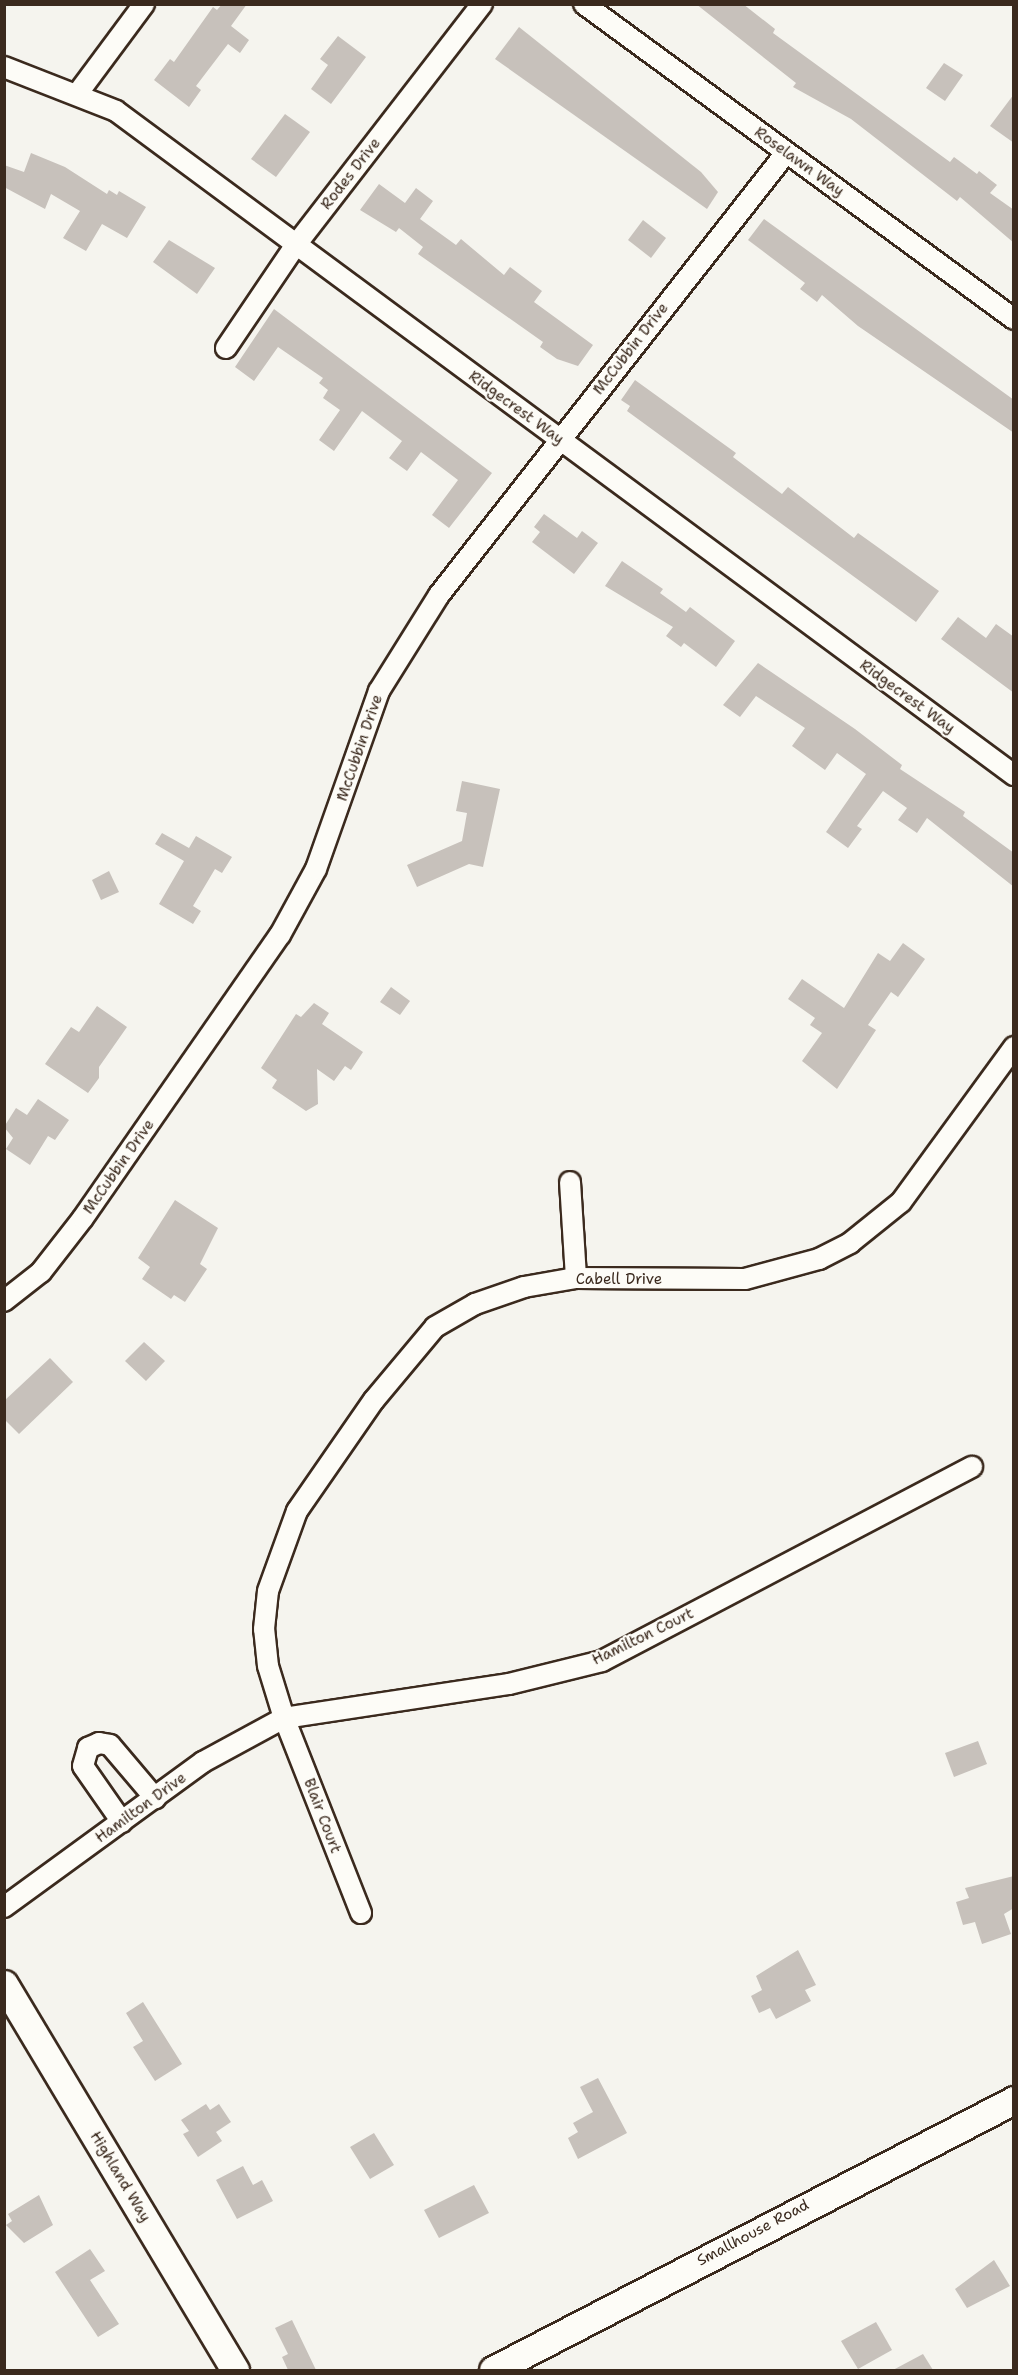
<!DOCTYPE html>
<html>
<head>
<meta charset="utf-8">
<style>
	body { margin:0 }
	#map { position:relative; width:1018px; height:2375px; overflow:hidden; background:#f5f4ee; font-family:"Shantell Sans",sans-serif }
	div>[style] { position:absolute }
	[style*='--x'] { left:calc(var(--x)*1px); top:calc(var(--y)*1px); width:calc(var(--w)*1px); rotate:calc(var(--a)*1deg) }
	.building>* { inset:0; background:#c7c1bb }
	.roads { filter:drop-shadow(2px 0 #3b2a1e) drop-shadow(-2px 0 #3b2a1e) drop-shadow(0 2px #3b2a1e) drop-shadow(0 -2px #3b2a1e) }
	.street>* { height:20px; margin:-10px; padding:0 10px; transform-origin:10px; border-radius:10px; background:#fdfcf7 }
	.secondary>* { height:27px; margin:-13.5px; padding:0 13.5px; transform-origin:13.5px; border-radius:13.5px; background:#fdfcf7 }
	span { translate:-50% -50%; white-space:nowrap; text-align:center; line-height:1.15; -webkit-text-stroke:4.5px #fdfcf7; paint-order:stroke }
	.street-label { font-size:15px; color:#3b2a1e }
	.frame { position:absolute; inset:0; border:6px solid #3b2a1e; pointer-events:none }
</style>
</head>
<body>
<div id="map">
	<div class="building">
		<i style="clip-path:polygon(222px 4px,247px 4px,231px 26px,249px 40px,240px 53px,228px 44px,196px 86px,201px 90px,189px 107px,154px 80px,170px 59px,174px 62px,213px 7px,217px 10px)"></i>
		<i style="clip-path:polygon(696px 4px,743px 4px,775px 29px,773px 33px,950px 162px,954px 157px,977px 174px,979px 171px,997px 185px,990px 193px,1014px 210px,1014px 243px,960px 197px,957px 201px,851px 119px,793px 87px,796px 83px)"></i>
		<i style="clip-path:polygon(519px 27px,701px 172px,718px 192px,707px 209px,495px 59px)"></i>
		<i style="clip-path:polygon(338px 36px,366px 57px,331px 104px,311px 89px,328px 65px,320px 59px)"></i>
		<i style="clip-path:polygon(944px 63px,963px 75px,945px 101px,926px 88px)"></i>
		<i style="clip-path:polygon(1014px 94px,1014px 143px,990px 126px)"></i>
		<i style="clip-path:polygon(285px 114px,310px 132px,276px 177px,251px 159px)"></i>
		<i style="clip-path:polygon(31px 153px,65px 167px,107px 194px,109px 190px,117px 195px,119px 191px,146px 207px,127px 238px,102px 224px,86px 251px,63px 238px,80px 211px,51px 194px,45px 209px,4px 187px,4px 165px,24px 172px)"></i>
		<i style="clip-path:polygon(379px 184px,405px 203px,416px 188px,433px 201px,420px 219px,456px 245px,461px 239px,504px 275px,510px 267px,542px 291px,534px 302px,593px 345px,578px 366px,557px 359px,540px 347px,543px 342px,418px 254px,423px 247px,399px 228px,396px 232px,360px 210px)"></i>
		<i style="clip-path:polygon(764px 219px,1014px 400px,1014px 433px,858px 326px,822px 295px,817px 302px,800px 289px,805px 283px,748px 240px)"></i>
		<i style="clip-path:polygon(643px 220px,666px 238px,651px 258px,628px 240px)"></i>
		<i style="clip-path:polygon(169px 240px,215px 268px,197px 294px,153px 262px)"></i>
		<i style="clip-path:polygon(274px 309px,492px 473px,449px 528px,432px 515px,458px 480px,421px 452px,407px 471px,389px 458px,402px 441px,362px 411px,334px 451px,319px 440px,340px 410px,323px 398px,328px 390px,319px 383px,323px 378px,278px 347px,254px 381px,235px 367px)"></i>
		<i style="clip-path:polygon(635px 380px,736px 453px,733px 457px,782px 494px,788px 487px,854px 538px,858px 533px,939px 591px,916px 622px,627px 411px,630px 406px,621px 400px)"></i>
		<i style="clip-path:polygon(544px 514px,577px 538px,582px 531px,598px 543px,574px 574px,532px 542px,540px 532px,534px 527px)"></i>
		<i style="clip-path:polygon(622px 561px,663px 589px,660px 593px,686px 612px,690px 607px,735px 641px,716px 667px,684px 643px,681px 647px,666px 636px,673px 627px,605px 586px)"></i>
		<i style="clip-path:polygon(958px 617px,986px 638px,996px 624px,1014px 637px,1014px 693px,941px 639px)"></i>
		<i style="clip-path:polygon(758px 663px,855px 729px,902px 765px,900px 769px,965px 812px,963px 816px,1014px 853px,1014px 887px,927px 818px,917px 833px,898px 820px,907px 808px,883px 791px,857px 826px,862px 829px,848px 848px,826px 832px,866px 774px,837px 753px,825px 770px,792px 746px,805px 728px,756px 696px,740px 717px,723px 705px)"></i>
		<i style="clip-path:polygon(462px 781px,500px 789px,483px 867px,469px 864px,417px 887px,407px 865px,462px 841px,467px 813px,456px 811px)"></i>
		<i style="clip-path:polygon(162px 833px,189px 848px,196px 836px,232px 857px,222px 873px,215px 869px,193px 906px,201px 911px,193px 924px,159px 904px,184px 861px,155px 844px)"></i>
		<i style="clip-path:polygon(109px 871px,119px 892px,101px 900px,92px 880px)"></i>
		<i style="clip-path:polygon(903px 943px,925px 959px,898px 997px,891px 992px,868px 1025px,876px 1030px,837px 1089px,802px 1061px,822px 1033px,810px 1025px,815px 1018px,788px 999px,802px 979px,844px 1008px,878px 953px,890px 961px)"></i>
		<i style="clip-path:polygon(391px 987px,410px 1001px,400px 1015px,380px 1002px)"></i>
		<i style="clip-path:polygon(314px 1003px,329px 1013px,322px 1024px,363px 1052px,351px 1070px,345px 1066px,334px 1081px,317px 1069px,318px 1104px,306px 1111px,272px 1088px,277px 1080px,261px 1068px,296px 1014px,301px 1017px)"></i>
		<i style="clip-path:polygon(97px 1006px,127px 1027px,99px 1067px,99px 1078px,88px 1093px,45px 1064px,71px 1027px,79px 1032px)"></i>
		<i style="clip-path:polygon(38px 1099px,69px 1120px,55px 1140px,48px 1136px,30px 1165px,6px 1149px,13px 1138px,4px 1127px,16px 1108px,27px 1115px)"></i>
		<i style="clip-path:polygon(175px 1200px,218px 1228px,200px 1264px,207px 1269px,185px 1302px,174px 1295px,171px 1299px,142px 1279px,150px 1267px,138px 1258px)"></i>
		<i style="clip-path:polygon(144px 1342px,165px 1361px,146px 1381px,125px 1361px)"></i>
		<i style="clip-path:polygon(50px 1358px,73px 1382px,19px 1434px,4px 1419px,4px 1401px)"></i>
		<i style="clip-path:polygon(978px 1741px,987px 1764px,954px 1777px,945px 1753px)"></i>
		<i style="clip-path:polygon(1014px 1876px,1014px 1908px,1004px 1914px,1011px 1934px,982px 1944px,975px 1922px,963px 1925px,956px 1902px,969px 1898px,965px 1888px)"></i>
		<i style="clip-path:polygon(798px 1950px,816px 1985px,805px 1990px,811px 2001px,776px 2019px,770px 2008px,759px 2013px,751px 1996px,762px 1990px,756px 1976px)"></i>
		<i style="clip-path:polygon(143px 2002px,182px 2064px,155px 2081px,133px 2047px,143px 2041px,126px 2013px)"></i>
		<i style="clip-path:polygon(598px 2078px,627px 2133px,578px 2159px,568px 2138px,578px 2132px,573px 2123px,593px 2112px,580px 2087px)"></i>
		<i style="clip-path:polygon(206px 2104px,210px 2110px,219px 2104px,231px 2122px,216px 2132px,222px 2141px,198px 2157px,183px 2134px,189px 2131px,181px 2120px)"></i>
		<i style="clip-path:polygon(374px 2133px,394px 2165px,370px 2179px,350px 2147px)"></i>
		<i style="clip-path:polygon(243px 2166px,253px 2185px,262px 2180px,273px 2201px,237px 2219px,216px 2180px)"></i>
		<i style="clip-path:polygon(474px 2185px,489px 2213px,439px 2238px,424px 2210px)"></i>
		<i style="clip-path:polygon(39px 2195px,53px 2225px,24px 2243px,6px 2225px,12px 2221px,8px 2214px)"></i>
		<i style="clip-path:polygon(90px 2249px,105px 2271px,90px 2280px,119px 2324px,98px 2337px,55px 2272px)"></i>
		<i style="clip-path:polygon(994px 2260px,1010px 2286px,967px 2308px,955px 2289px)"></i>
		<i style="clip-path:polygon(292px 2320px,316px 2370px,288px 2370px,282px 2357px,288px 2354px,275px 2328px)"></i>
		<i style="clip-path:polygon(876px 2322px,892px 2350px,858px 2369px,841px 2341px)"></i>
		<i style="clip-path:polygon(923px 2354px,933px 2370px,893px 2370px)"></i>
	</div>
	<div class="roads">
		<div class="street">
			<i style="--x:584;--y:4;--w:533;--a:36.22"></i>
			<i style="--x:4;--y:67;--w:120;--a:21.4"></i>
			<i style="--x:116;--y:111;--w:1117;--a:36.48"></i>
			<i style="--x:78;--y:93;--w:111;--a:-53.4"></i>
			<i style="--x:226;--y:348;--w:123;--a:-55.9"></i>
			<i style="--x:295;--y:246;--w:306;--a:-52.3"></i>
			<i style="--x:570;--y:1182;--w:96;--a:86.4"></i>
			<i style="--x:4;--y:1301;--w:47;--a:-38.1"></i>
			<i style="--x:41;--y:1272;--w:68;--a:-52.1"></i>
			<i style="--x:83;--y:1218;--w:345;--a:-55.2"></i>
			<i style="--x:280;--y:935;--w:75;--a:-61.4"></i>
			<i style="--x:316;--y:869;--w:189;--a:-70.5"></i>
			<i style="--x:379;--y:691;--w:113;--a:-58"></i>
			<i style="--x:439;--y:595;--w:562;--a:-51.87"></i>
			<i style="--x:122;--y:1822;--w:68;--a:-124.9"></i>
			<i style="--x:83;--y:1766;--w:19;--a:-74"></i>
			<i style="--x:88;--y:1748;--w:12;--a:-24"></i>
			<i style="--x:99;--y:1743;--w:11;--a:10"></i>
			<i style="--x:110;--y:1745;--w:70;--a:49.7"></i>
			<i style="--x:4;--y:1907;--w:246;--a:-36.1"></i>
			<i style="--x:203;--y:1762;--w:92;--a:-28.5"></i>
			<i style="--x:284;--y:1718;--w:228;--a:-8.6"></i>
			<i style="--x:509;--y:1684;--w:96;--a:-13.9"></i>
			<i style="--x:602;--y:1661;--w:418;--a:-27.7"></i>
			<i style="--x:361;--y:1913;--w:210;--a:-111.5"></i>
			<i style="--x:284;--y:1718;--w:54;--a:-107.1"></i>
			<i style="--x:268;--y:1666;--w:37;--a:-96"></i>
			<i style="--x:264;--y:1629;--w:38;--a:-84"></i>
			<i style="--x:268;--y:1591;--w:85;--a:-70.1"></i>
			<i style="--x:297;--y:1511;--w:135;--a:-55.3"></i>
			<i style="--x:374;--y:1400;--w:95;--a:-50.1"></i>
			<i style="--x:435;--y:1327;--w:46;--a:-29.9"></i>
			<i style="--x:475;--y:1304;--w:52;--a:-19.1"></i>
			<i style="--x:524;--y:1287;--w:53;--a:-9.8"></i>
			<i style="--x:576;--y:1278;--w:169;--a:0.3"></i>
			<i style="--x:745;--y:1279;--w:77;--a:-15.1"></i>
			<i style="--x:819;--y:1259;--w:35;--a:-27"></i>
			<i style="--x:850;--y:1243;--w:65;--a:-38.8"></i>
			<i style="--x:901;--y:1202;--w:192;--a:-53.9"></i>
		</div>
		<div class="secondary">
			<i style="--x:4;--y:1984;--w:450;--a:59.1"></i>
			<i style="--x:493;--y:2370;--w:587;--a:-27.39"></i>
		</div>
	</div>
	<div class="street-label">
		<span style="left:799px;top:162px;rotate:36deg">Roselawn Way</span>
		<span style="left:351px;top:174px;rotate:-52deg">Rodes Drive</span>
		<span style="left:631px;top:349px;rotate:-52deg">McCubbin Drive</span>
		<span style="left:516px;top:408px;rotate:36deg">Ridgecrest Way</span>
		<span style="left:907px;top:697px;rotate:36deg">Ridgecrest Way</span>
		<span style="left:360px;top:748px;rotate:-71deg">McCubbin Drive</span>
		<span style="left:119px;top:1167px;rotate:-55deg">McCubbin Drive</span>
		<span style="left:619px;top:1280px">Cabell Drive</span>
		<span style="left:643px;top:1637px;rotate:-26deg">Hamilton Court</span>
		<span style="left:141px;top:1808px;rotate:-36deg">Hamilton Drive</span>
		<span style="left:322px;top:1816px;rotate:69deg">Blair Court</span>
		<span style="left:120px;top:2177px;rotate:59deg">Highland Way</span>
		<span style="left:753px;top:2233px;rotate:-28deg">Smallhouse Road</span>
	</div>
	<div class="frame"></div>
</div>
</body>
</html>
